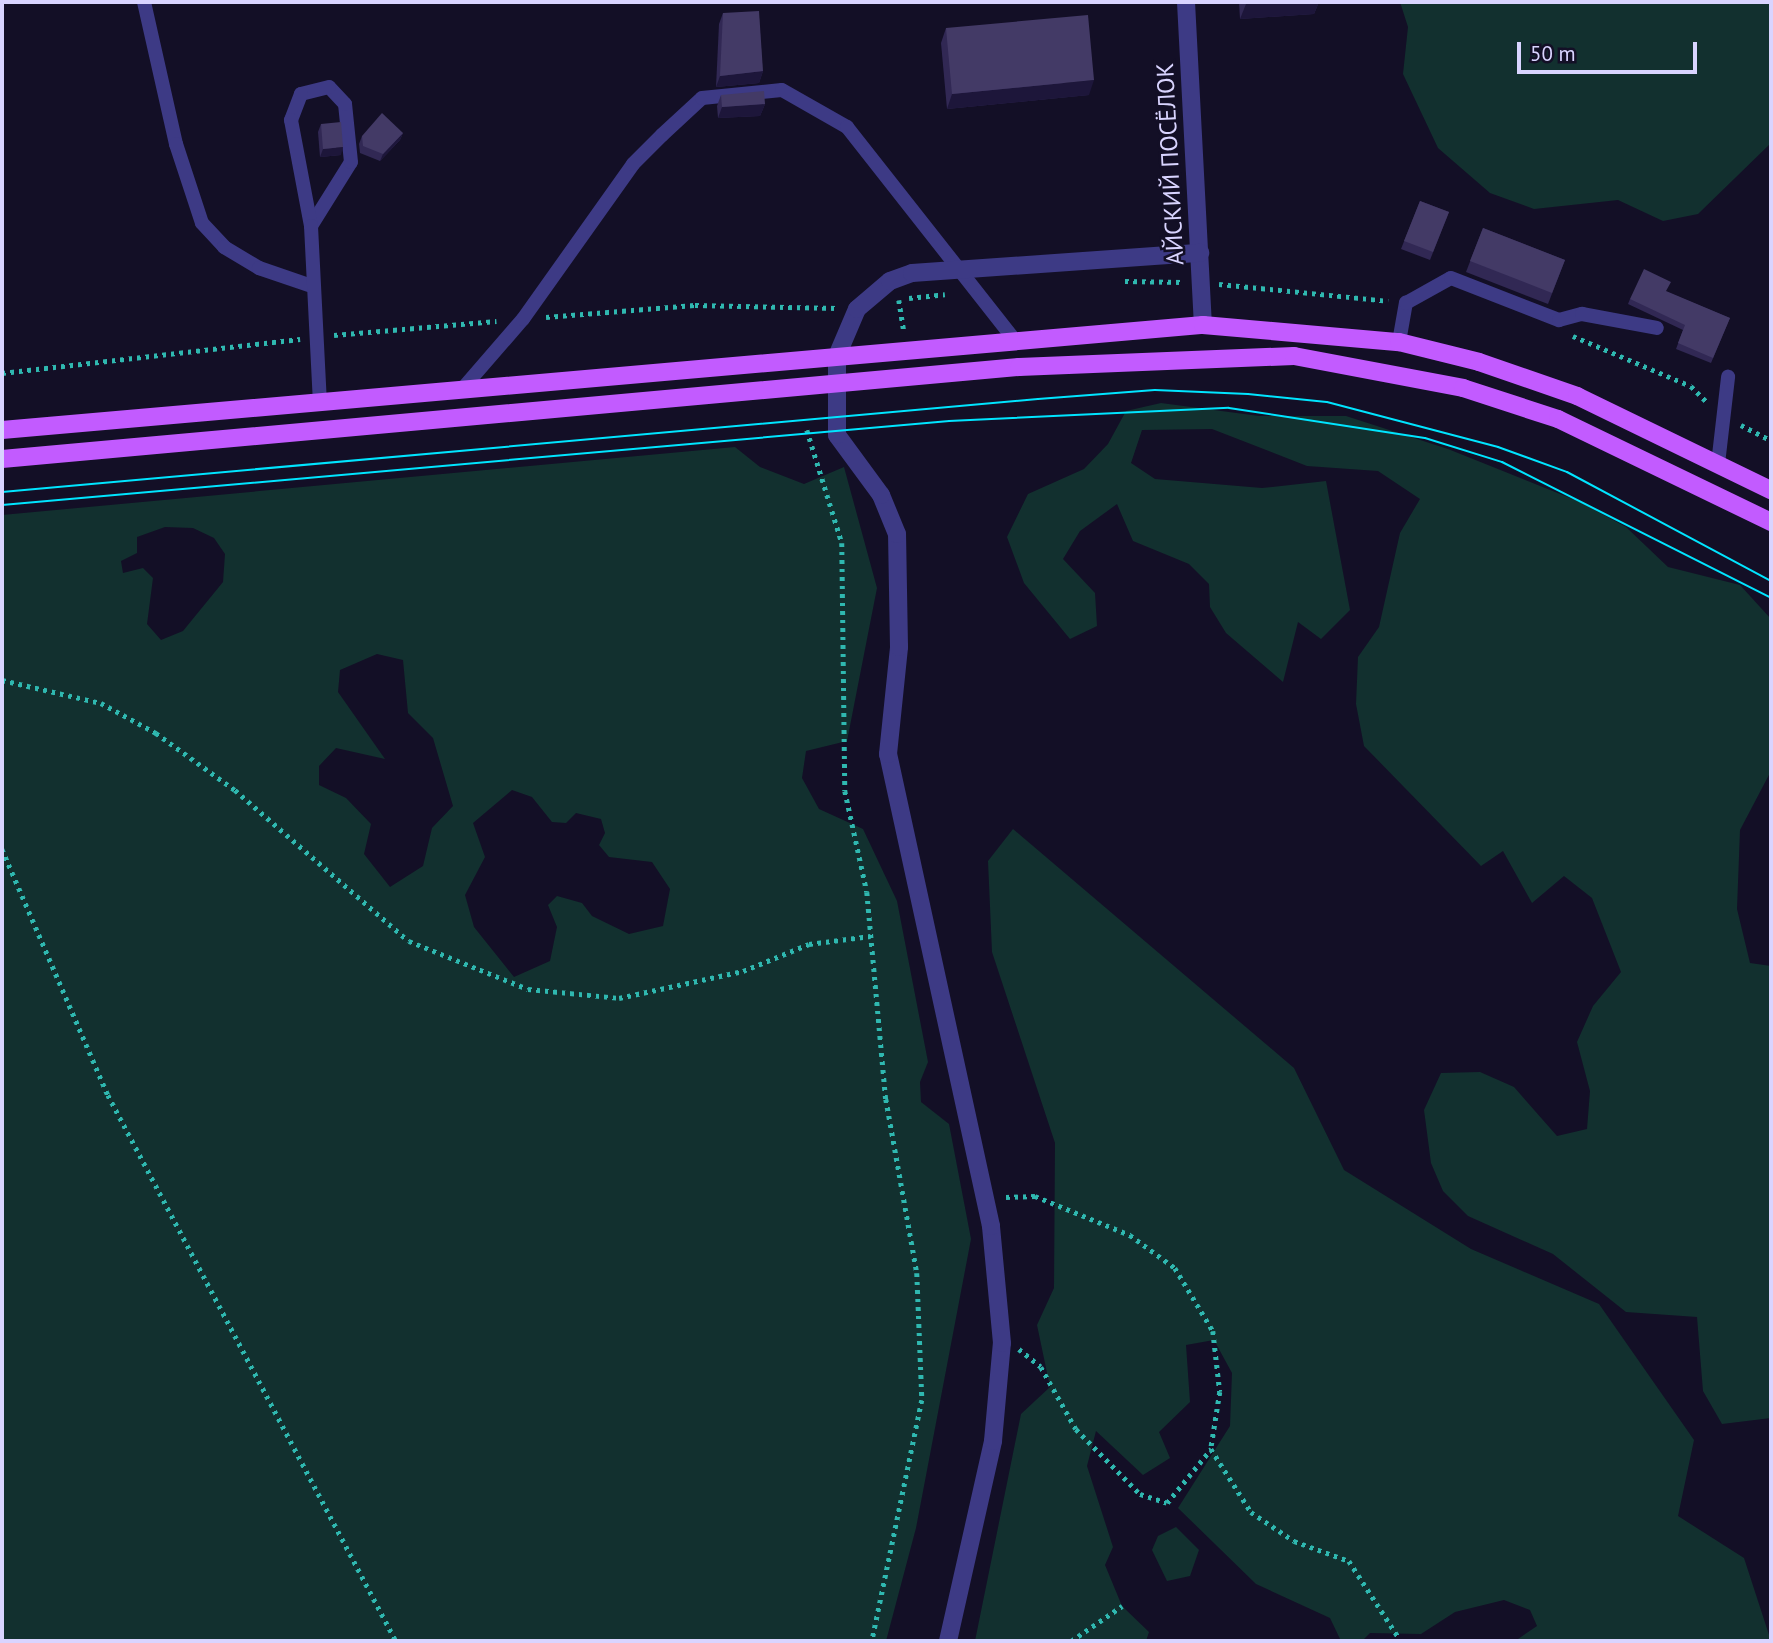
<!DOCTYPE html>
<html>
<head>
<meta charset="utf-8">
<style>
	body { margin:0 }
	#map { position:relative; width:1773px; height:1643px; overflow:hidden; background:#130f26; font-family:"PT Sans",sans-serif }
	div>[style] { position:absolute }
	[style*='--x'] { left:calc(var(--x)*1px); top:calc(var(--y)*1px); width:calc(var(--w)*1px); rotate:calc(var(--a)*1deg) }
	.green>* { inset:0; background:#12302f }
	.path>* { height:4.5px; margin-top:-2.25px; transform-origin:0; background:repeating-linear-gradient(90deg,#2fb8b0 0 3.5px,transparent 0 8.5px) }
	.service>* { height:14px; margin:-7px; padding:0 7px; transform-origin:7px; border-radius:7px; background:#3d3a85 }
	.minor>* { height:18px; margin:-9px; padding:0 9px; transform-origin:9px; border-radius:9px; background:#3d3a85 }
	.tertiary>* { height:18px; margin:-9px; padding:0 9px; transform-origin:9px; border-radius:9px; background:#3d3a85 }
	.primary>* { height:18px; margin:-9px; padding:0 9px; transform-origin:9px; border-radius:9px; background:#c25bff }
	.tram>* { height:2px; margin:-1px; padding:0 1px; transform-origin:1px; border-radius:1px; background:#00e5ff }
	.wall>* { inset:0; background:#312854 }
	.shaded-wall>* { inset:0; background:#1d163a }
	.building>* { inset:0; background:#433a66 }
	span { translate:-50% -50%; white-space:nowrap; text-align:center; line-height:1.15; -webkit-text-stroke:5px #130f26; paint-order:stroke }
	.street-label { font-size:24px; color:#d9d4ff }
	.frame { position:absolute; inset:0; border:4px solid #d9d4ff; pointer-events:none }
	.scale { position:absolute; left:1517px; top:42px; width:180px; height:32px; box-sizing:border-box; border:4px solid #d9d4ff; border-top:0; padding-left:9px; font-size:21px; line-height:24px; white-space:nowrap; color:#d9d4ff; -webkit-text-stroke:5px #130f26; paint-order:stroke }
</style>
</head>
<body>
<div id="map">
	<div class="green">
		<i style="clip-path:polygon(1400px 2px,1771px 2px,1771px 143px,1698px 214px,1663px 221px,1618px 200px,1534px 209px,1490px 193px,1438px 148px,1403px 74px,1408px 27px)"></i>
		<i style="clip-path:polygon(1161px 403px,1259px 416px,1346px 416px,1448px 449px,1580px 502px,1626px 527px,1668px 567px,1740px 585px,1771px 619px,1771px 771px,1740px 830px,1737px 909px,1750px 963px,1771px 966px,1771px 1418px,1722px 1424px,1703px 1391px,1697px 1317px,1626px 1312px,1553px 1254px,1468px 1216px,1443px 1191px,1431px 1163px,1424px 1110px,1441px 1073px,1480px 1072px,1514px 1087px,1557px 1136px,1587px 1129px,1590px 1091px,1577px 1042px,1593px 1006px,1621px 972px,1592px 898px,1564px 876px,1532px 903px,1503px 851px,1481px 866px,1364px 746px,1356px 704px,1358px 657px,1379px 627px,1400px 533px,1420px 499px,1378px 471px,1307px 466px,1212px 429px,1142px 430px,1131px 463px,1155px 479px,1262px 488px,1326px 481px,1350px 610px,1321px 639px,1298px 622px,1283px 682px,1226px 633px,1210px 607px,1209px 584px,1189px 564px,1133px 541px,1117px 504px,1080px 531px,1063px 559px,1095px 593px,1097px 626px,1070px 639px,1024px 583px,1007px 537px,1028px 494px,1084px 469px,1108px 444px,1126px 411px)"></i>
		<i style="clip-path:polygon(evenodd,735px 447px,760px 467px,804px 484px,844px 467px,877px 588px,847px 741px,806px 751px,802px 778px,819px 809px,863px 829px,897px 901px,928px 1062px,920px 1082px,921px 1102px,949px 1124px,971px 1239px,916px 1528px,886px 1641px,2px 1641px,2px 515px,735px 447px,165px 527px,193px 528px,214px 538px,225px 554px,223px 582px,183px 631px,161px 640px,147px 624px,153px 578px,143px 568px,123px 573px,121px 561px,137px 553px,137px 537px,165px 527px,735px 447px,377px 654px,403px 660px,408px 713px,433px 738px,453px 806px,432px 828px,423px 866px,390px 887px,364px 854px,371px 824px,346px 798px,319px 785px,319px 766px,336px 748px,385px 759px,338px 692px,340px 670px,377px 654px,735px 447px,512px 790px,532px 797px,552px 822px,566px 823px,576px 813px,601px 819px,605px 833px,599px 845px,609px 857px,652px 862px,670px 889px,663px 926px,629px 934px,592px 916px,582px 903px,557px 896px,548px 905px,557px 927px,550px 961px,514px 977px,474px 927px,465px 895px,485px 857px,473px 823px,512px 790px)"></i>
		<i style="clip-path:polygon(1013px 829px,1294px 1068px,1344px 1170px,1471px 1249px,1599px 1304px,1694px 1440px,1678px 1516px,1744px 1558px,1771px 1641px,1515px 1641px,1537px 1626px,1530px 1610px,1504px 1600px,1455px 1612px,1421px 1634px,1370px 1633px,1362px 1641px,1341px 1641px,1330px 1618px,1256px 1584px,1178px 1508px,1230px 1426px,1232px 1373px,1214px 1340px,1186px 1345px,1190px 1402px,1159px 1432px,1170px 1458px,1143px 1475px,1096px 1431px,1087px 1466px,1113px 1547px,1105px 1565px,1122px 1606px,1149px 1632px,1146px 1641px,975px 1641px,1021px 1414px,1050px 1387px,1037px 1325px,1054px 1288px,1055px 1143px,992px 952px,988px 861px)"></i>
		<i style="clip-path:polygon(1176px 1527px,1199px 1550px,1190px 1576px,1167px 1581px,1152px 1550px,1158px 1536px)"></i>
	</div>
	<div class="path">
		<i style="--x:1125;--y:281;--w:57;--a:1"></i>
		<i style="--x:1219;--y:284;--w:170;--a:5.7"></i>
		<i style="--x:909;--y:298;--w:36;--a:-6"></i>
		<i style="--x:899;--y:300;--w:32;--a:81"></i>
		<i style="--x:546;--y:317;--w:149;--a:-4.6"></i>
		<i style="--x:695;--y:305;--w:143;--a:1.2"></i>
		<i style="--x:334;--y:335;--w:163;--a:-4.9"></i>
		<i style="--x:1573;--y:336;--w:128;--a:23"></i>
		<i style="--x:1691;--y:386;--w:24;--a:45"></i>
		<i style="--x:2;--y:373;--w:300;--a:-6.5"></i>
		<i style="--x:1741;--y:425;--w:34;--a:27"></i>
		<i style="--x:807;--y:430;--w:118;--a:72.8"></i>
		<i style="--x:842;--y:543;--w:248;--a:89.3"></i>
		<i style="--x:845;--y:791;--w:103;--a:77.7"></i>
		<i style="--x:867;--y:892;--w:208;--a:84.8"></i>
		<i style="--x:886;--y:1099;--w:177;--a:79.9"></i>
		<i style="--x:917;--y:1273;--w:127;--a:87.7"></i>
		<i style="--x:922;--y:1400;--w:246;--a:101.7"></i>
		<i style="--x:2;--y:680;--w:102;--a:13.1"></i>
		<i style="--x:101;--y:703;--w:63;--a:28.6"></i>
		<i style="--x:156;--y:733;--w:97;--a:35.8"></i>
		<i style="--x:235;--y:790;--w:230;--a:41"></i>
		<i style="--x:409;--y:941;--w:128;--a:22"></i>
		<i style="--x:528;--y:989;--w:91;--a:5.6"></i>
		<i style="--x:619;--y:998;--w:127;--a:-12.3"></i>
		<i style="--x:743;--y:971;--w:71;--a:-22.2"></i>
		<i style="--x:809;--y:944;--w:62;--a:-7.5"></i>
		<i style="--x:2;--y:849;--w:268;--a:66.7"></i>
		<i style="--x:108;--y:1095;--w:617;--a:62.19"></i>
		<i style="--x:1006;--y:1197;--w:29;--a:-2"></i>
		<i style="--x:1035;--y:1196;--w:103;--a:22.3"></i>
		<i style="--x:1130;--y:1235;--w:56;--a:36.3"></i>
		<i style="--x:1175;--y:1268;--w:74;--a:58.9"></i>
		<i style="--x:1213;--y:1331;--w:61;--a:83.5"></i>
		<i style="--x:1220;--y:1392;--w:58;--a:99"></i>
		<i style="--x:1211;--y:1449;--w:75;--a:57.6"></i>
		<i style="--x:1251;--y:1512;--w:52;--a:34"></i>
		<i style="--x:1294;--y:1541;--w:59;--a:20"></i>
		<i style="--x:1349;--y:1561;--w:95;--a:57"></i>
		<i style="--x:1019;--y:1349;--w:28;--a:39"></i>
		<i style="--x:1041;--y:1367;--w:71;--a:60.6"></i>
		<i style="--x:1076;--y:1429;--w:91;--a:45.4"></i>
		<i style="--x:1140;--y:1494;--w:28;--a:18"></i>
		<i style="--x:1167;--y:1503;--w:70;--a:-50.8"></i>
		<i style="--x:1071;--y:1641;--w:62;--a:-34.5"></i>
	</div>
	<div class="service">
		<i style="--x:144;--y:2;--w:146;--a:77.3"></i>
		<i style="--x:176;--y:144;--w:83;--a:71.8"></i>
		<i style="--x:202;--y:223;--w:33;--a:47"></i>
		<i style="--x:224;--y:247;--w:41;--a:31"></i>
		<i style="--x:259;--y:268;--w:56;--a:18.8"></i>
		<i style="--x:311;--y:226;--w:75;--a:-58"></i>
		<i style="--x:351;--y:162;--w:58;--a:-95.9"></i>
		<i style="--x:345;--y:104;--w:23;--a:-133"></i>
		<i style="--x:329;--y:87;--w:29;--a:166"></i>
		<i style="--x:301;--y:94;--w:28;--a:111"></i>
		<i style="--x:291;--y:120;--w:108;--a:79.3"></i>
		<i style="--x:311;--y:226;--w:175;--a:87.1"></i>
		<i style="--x:1399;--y:342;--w:40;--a:-80"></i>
		<i style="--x:1406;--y:303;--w:51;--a:-29.1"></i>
		<i style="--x:1451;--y:278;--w:116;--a:21.3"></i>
		<i style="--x:1559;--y:320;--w:24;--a:-15"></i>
		<i style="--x:1582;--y:314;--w:76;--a:10.6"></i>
		<i style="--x:464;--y:387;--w:90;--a:-49.1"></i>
		<i style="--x:523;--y:319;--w:190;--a:-54.6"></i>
		<i style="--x:633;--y:164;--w:41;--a:-45"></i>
		<i style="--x:662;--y:135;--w:54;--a:-42.8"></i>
		<i style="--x:702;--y:98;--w:80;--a:-5.7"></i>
		<i style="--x:782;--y:90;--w:75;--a:29.6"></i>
		<i style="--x:847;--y:127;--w:267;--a:51.8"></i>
		<i style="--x:1718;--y:464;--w:88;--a:-83.4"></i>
	</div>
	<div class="minor">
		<i style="--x:1186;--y:2;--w:323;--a:87"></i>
	</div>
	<div class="tertiary">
		<i style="--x:948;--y:1641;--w:205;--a:-77.3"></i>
		<i style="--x:993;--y:1441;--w:98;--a:-84.8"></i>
		<i style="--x:1002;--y:1343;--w:118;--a:-95.4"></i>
		<i style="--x:991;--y:1226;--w:483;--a:-102.3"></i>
		<i style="--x:888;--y:754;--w:108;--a:-84.1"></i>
		<i style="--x:899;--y:647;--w:113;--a:-91"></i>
		<i style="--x:897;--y:534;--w:42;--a:-112.3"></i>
		<i style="--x:881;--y:495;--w:74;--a:-126.3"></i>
		<i style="--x:837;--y:435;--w:79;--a:-90"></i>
		<i style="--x:837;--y:356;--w:51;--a:-66.9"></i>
		<i style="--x:857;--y:309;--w:43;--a:-40.3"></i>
		<i style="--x:890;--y:281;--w:23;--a:-20"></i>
		<i style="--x:912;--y:273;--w:289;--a:-4"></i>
	</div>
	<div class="primary">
		<i style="--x:2;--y:430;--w:1206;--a:-5"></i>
		<i style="--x:1203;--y:325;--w:197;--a:5"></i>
		<i style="--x:1399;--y:342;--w:82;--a:14"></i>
		<i style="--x:1479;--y:362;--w:104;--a:19.1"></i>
		<i style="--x:1577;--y:396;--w:216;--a:25.9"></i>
		<i style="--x:2;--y:459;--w:1021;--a:-5.17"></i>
		<i style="--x:1019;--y:367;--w:275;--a:-2.3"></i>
		<i style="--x:1294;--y:356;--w:172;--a:10.7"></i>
		<i style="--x:1463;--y:388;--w:100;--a:18.1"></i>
		<i style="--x:1558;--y:419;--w:237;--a:25.8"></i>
	</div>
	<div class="tram">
		<i style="--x:2;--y:492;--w:1040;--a:-5.13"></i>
		<i style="--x:1038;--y:399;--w:117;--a:-4.4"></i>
		<i style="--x:1155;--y:390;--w:93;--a:2.5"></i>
		<i style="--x:1248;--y:394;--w:79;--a:5.8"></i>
		<i style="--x:1327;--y:402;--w:177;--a:14.7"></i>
		<i style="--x:1498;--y:447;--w:73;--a:19.9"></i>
		<i style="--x:1567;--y:472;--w:231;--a:28.1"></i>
		<i style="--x:2;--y:505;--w:951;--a:-5.07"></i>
		<i style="--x:949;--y:421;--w:280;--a:-2.7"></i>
		<i style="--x:1229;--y:408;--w:198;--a:8.7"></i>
		<i style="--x:1425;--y:438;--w:81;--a:17.3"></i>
		<i style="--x:1502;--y:462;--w:301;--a:26.8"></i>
	</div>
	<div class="wall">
		<i style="clip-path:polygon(1239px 2px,1319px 2px,1314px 14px,1240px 19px)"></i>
		<i style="clip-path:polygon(723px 13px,763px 71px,759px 83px,716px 87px,719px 24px)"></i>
		<i style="clip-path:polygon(946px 28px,1089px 95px,947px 109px,941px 43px)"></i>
		<i style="clip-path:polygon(721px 95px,765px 104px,760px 116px,718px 118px,717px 106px)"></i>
		<i style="clip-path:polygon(321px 124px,341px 155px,320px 157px,318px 132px)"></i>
		<i style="clip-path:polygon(403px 133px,400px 140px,380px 161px,360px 153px,359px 144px,362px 136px)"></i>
		<i style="clip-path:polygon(1420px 201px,1449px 212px,1430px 260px,1401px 249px)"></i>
		<i style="clip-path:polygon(1483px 228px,1565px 260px,1548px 304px,1466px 272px)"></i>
		<i style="clip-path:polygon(1667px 292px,1730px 318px,1711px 363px,1676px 349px,1683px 330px,1628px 304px,1630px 299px)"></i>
	</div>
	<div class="shaded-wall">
		<i style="clip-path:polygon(1282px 2px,1319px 2px,1314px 14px,1240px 19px,1246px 4px)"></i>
		<i style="clip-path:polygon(763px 71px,759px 83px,716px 87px,720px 76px)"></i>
		<i style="clip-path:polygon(1094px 80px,1089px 95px,947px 109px,952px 94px)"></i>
		<i style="clip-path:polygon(765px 104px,760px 116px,718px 118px,722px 107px)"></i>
		<i style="clip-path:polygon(403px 133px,400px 140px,380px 161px,383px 154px)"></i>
		<i style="clip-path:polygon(343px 147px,341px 155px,320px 157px,323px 149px)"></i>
	</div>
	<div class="building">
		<i style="clip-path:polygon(1245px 2px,1282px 2px,1246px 4px)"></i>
		<i style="clip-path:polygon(759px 11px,763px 71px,720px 76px,723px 13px)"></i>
		<i style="clip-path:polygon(1088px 15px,1094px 80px,952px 94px,946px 28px)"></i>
		<i style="clip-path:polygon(764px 91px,765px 104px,722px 107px,721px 95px)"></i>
		<i style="clip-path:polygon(382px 113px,403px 133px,383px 154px,363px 146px,362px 136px)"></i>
		<i style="clip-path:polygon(341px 122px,343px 147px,323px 149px,321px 124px)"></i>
		<i style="clip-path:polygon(1420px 201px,1449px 212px,1433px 252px,1404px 241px)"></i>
		<i style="clip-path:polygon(1483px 228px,1565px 260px,1552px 293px,1470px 261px)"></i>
		<i style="clip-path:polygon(1644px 269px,1671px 282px,1666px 291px,1730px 318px,1713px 358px,1678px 343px,1685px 325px,1630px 299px)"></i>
	</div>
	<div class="street-label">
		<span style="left:1170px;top:164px;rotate:-93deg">АЙСКИЙ ПОСЁЛОК</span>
	</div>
	<div class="frame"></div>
	<div class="scale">50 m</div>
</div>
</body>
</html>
